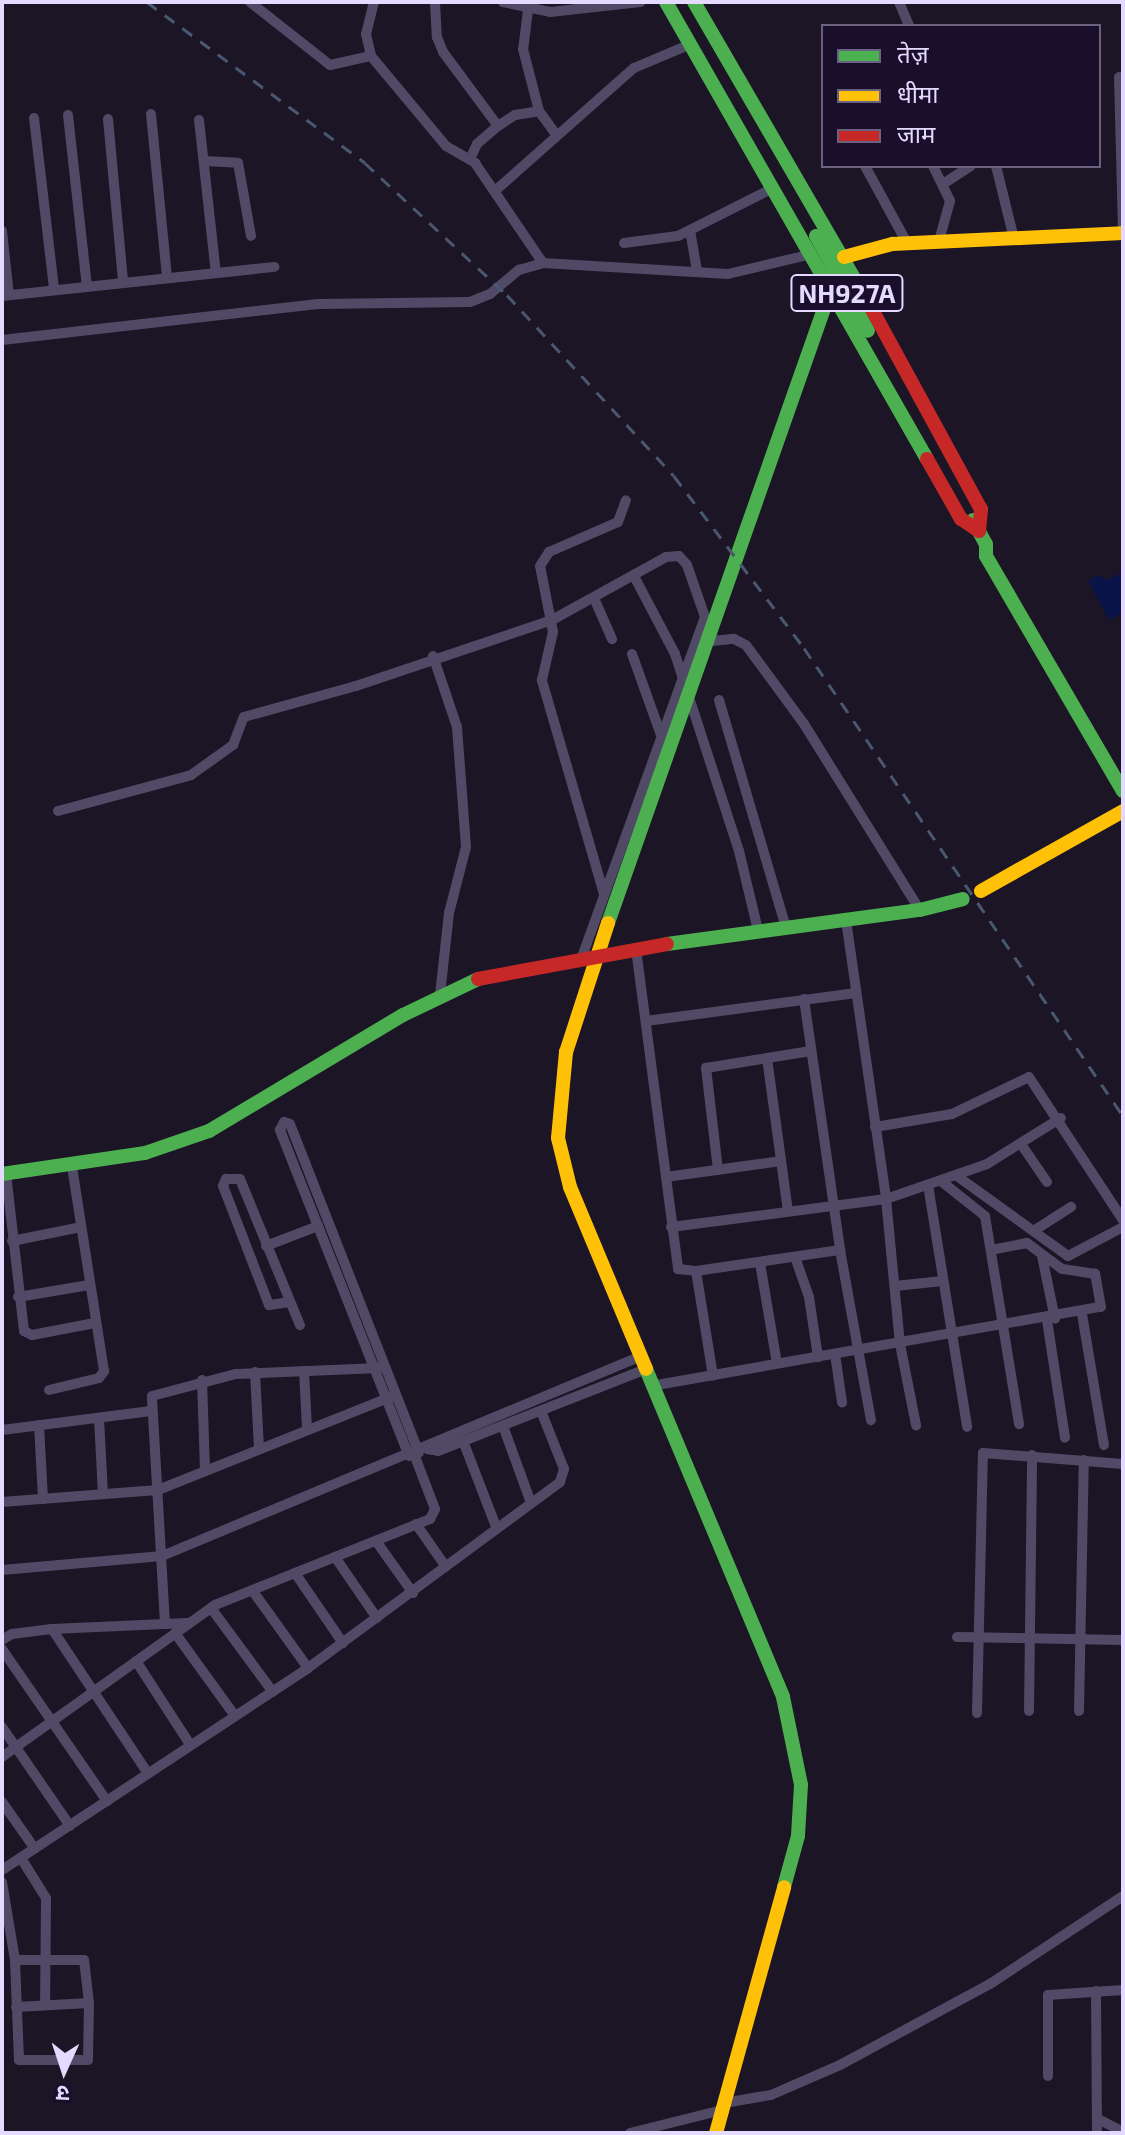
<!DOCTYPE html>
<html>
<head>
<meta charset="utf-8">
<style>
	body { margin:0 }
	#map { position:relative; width:1125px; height:2135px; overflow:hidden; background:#1b1525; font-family:"Exo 2","Noto Sans Devanagari",sans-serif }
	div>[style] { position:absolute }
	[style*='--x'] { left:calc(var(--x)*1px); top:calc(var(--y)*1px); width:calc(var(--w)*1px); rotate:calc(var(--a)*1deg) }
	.water>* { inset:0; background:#0a1448 }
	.street>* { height:10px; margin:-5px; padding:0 5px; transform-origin:5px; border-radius:5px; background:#514a66 }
	.fast>* { height:14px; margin:-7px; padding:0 7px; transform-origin:7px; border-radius:7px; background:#4caf50 }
	.slow>* { height:14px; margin:-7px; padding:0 7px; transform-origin:7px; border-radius:7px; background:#ffc107 }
	.jam>* { height:14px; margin:-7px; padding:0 7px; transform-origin:7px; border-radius:7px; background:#c62828 }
	.rail>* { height:3px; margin-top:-1.5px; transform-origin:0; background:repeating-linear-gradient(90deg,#495770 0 12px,transparent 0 22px) }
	span { translate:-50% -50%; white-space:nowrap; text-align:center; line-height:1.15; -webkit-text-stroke:7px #190f2b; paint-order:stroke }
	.shield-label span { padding:2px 6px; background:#190f2b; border:2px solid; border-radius:6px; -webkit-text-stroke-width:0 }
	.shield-label { font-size:26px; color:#e4d9ff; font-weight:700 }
	.frame { position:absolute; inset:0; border:4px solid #e4d9ff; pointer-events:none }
	.legend { position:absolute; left:821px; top:24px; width:280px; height:144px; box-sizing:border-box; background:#190f2b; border:2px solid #6a6080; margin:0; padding:10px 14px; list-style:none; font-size:24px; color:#e4d9ff }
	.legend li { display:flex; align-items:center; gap:16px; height:40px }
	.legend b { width:40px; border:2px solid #6a6080 }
	.north { position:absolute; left:24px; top:2031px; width:80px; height:80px; -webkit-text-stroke:6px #190f2b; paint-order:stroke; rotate:183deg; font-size:22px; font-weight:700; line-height:32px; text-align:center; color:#e4d9ff }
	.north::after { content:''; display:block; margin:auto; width:28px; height:36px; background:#e4d9ff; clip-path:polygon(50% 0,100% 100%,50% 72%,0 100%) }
</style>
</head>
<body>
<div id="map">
	<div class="water">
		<i style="clip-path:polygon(1123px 572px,1123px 613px,1109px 620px,1088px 581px,1098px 575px,1107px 580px)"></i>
	</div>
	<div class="street">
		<i style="--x:250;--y:2;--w:102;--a:38.2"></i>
		<i style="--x:330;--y:65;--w:42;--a:-12.4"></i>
		<i style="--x:374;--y:2;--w:33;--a:104"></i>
		<i style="--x:366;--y:34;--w:23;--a:77"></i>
		<i style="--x:371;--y:56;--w:117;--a:50.2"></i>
		<i style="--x:446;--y:146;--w:34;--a:30"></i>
		<i style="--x:475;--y:163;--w:121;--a:55.8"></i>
		<i style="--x:435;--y:2;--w:35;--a:87"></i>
		<i style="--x:437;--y:37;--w:16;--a:68"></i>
		<i style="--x:443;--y:52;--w:92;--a:53.4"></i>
		<i style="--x:503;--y:2;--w:48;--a:12"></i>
		<i style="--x:550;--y:12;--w:91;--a:-6.3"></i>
		<i style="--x:899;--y:2;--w:26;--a:67"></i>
		<i style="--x:528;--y:10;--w:39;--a:97"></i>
		<i style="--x:523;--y:49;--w:64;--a:75.5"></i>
		<i style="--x:539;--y:111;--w:29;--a:54"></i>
		<i style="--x:1119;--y:77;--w:156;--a:88.5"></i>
		<i style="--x:151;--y:114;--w:164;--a:84.4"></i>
		<i style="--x:68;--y:115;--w:172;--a:83.7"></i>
		<i style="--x:34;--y:118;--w:172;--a:83.3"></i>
		<i style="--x:108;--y:119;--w:164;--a:84.7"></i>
		<i style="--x:199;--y:120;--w:154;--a:83.7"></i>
		<i style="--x:470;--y:159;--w:17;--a:-65"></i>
		<i style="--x:477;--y:144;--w:28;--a:-41"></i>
		<i style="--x:498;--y:126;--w:20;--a:-33"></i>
		<i style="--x:515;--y:115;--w:24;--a:-9"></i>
		<i style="--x:204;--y:161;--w:34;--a:3"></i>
		<i style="--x:238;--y:163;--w:74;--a:79.9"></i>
		<i style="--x:865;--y:166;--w:88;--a:61.4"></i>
		<i style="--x:933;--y:166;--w:39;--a:64"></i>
		<i style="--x:950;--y:201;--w:41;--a:105.4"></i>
		<i style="--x:996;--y:166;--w:75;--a:76.1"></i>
		<i style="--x:943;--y:184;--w:33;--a:-33"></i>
		<i style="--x:496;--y:190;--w:184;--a:-41.5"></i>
		<i style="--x:634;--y:68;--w:62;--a:-22.8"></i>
		<i style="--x:690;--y:230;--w:42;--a:80.3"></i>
		<i style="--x:2;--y:231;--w:64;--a:83.8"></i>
		<i style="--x:624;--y:243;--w:54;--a:-7.4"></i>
		<i style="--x:678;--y:236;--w:104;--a:-26.8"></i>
		<i style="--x:2;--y:296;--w:274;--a:-6.1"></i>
		<i style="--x:2;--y:340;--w:318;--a:-6.5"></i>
		<i style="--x:318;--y:304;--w:152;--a:-0.8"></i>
		<i style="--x:470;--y:302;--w:22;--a:-22"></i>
		<i style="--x:490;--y:294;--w:38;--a:-40"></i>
		<i style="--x:519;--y:270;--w:25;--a:-16"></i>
		<i style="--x:543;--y:263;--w:185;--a:3.4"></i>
		<i style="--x:728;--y:274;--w:82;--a:-13.4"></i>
		<i style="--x:635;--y:578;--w:86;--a:62.2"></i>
		<i style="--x:675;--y:654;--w:207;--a:72"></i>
		<i style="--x:739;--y:851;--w:81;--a:76.5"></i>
		<i style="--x:594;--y:598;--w:45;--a:66.3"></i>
		<i style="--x:703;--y:642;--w:31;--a:-6"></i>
		<i style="--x:734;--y:639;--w:13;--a:27"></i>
		<i style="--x:746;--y:645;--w:98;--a:53.7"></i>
		<i style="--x:804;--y:724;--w:219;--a:58.1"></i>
		<i style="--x:632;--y:654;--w:89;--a:70.3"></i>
		<i style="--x:433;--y:656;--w:75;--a:71.3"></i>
		<i style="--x:457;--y:727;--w:120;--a:85.7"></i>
		<i style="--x:466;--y:847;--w:68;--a:104.4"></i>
		<i style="--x:449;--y:913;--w:82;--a:96.3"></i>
		<i style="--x:719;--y:700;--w:237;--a:73.6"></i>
		<i style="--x:58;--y:811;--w:138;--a:-15.1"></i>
		<i style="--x:191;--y:775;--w:52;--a:-35.5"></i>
		<i style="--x:233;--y:745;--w:30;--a:-69"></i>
		<i style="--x:244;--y:717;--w:116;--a:-15.5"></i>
		<i style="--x:356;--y:686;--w:207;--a:-18.6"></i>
		<i style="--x:552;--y:620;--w:130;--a:-28.9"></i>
		<i style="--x:666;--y:557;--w:13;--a:-4"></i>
		<i style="--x:679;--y:556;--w:12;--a:48"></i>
		<i style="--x:687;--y:565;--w:55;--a:70.9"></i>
		<i style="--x:705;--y:617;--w:362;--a:109.9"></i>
		<i style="--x:604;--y:894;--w:223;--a:-106.2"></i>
		<i style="--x:542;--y:680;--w:49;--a:-77.1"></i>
		<i style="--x:553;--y:632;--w:67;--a:-101.1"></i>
		<i style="--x:540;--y:566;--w:17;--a:-57"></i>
		<i style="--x:549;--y:552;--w:75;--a:-23.5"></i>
		<i style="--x:618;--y:522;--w:23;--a:-70"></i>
		<i style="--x:846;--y:920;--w:282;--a:81.8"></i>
		<i style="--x:886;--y:1199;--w:146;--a:84.5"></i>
		<i style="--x:900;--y:1344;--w:83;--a:78.8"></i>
		<i style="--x:636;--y:949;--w:323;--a:82.5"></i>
		<i style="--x:678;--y:1269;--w:18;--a:6"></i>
		<i style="--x:696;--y:1271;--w:146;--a:-8.3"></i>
		<i style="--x:804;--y:999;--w:254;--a:81.8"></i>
		<i style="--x:840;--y:1250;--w:173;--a:79.7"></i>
		<i style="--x:646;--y:1021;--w:212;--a:-7.6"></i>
		<i style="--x:767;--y:1058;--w:155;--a:82.2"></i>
		<i style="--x:875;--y:1127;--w:78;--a:-9.6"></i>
		<i style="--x:952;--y:1114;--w:85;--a:-25.7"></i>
		<i style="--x:1029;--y:1077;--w:171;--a:56.7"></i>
		<i style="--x:1021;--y:1144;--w:46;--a:55.6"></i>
		<i style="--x:718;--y:1170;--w:103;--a:-96.7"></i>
		<i style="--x:706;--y:1068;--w:106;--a:-9.2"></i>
		<i style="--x:6;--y:1173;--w:159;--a:83.5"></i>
		<i style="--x:24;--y:1331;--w:9;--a:27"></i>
		<i style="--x:32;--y:1335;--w:64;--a:-10.8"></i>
		<i style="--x:957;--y:1176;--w:137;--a:35.8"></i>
		<i style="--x:1068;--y:1256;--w:62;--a:-27.8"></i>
		<i style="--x:666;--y:1177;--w:116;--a:-7.9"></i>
		<i style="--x:941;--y:1181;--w:56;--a:38.5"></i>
		<i style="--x:985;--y:1216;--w:211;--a:80.7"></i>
		<i style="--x:928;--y:1185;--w:245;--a:80.8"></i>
		<i style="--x:671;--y:1227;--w:217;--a:-7.4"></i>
		<i style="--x:886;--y:1199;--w:107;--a:-19.1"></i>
		<i style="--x:987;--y:1164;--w:87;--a:-31.9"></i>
		<i style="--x:1035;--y:1230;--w:43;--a:-32.6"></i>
		<i style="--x:12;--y:1241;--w:70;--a:-11.5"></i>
		<i style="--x:266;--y:1246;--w:56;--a:-21"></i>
		<i style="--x:1042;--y:1256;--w:64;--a:78.3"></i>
		<i style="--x:795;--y:1257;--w:42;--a:70.7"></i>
		<i style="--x:809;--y:1297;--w:61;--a:81.5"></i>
		<i style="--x:760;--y:1263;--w:101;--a:80.4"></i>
		<i style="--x:696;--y:1271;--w:106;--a:80.8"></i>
		<i style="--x:895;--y:1286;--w:48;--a:-5.9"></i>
		<i style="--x:18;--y:1297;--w:72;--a:-9.6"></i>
		<i style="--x:289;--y:1302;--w:20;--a:171"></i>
		<i style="--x:269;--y:1305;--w:128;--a:-111.1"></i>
		<i style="--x:223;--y:1186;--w:8;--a:-67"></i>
		<i style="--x:226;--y:1179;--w:14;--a:0"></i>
		<i style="--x:240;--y:1179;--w:158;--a:67.7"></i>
		<i style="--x:1082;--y:1314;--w:133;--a:80.5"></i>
		<i style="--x:1047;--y:1320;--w:119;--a:81.3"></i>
		<i style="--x:835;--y:1354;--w:49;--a:81.7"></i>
		<i style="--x:304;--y:1371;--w:58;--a:87"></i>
		<i style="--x:255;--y:1372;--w:77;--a:87"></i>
		<i style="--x:202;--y:1380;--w:91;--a:88.1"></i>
		<i style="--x:651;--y:1386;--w:457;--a:-10"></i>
		<i style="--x:1101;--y:1307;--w:34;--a:-100"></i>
		<i style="--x:1095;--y:1274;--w:33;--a:-171"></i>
		<i style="--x:1062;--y:1269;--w:44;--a:-143.4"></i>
		<i style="--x:1027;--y:1243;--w:36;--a:169"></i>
		<i style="--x:49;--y:1390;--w:51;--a:-13.5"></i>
		<i style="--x:99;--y:1378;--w:9;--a:-54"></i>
		<i style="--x:104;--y:1371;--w:207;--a:-98.9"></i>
		<i style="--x:99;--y:1418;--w:76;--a:87"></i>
		<i style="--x:39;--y:1425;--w:74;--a:86.9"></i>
		<i style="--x:503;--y:1426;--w:82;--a:70"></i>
		<i style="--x:2;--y:1430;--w:150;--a:-7.3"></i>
		<i style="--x:463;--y:1441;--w:94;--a:68.9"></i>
		<i style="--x:427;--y:1449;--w:11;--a:10"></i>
		<i style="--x:438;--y:1451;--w:221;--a:-21.5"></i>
		<i style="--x:409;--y:1456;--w:351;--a:-111.6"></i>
		<i style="--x:280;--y:1130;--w:9;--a:-63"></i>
		<i style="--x:284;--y:1122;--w:6;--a:18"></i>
		<i style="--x:290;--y:1124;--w:353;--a:68.6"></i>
		<i style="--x:2;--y:1502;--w:156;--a:-4.4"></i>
		<i style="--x:158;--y:1490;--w:251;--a:-21.8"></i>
		<i style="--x:416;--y:1524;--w:52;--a:55.1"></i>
		<i style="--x:376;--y:1541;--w:64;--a:54.6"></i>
		<i style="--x:335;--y:1557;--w:74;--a:55.5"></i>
		<i style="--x:2;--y:1570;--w:161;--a:-5"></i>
		<i style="--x:162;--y:1556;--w:517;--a:-22.65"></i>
		<i style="--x:295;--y:1573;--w:85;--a:55.6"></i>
		<i style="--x:252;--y:1590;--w:96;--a:54.3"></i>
		<i style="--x:211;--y:1608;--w:104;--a:53.6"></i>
		<i style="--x:165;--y:1624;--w:228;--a:-93.3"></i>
		<i style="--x:152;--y:1396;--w:87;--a:-14.7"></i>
		<i style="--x:236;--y:1374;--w:144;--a:-2.4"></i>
		<i style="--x:52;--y:1629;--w:172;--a:56.4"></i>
		<i style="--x:175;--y:1633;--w:99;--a:54.1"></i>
		<i style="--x:957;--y:1637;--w:166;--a:1"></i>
		<i style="--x:2;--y:1640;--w:12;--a:-31"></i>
		<i style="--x:12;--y:1634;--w:40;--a:-7.1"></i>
		<i style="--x:52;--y:1629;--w:135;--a:-2.5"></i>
		<i style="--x:2;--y:1649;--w:185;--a:55.4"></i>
		<i style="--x:136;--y:1661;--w:98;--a:57.1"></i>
		<i style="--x:1029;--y:1711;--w:256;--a:-89.3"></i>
		<i style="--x:1079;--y:1711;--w:251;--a:-88.9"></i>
		<i style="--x:977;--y:1713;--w:260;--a:-88.7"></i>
		<i style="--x:983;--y:1453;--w:140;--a:4.5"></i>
		<i style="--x:2;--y:1727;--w:120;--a:55.5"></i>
		<i style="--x:2;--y:1757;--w:262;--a:-35.5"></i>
		<i style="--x:215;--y:1605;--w:232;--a:-21.8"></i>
		<i style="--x:430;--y:1519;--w:11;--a:-63"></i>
		<i style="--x:435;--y:1509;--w:59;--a:-110.9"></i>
		<i style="--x:2;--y:1802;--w:57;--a:54.9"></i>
		<i style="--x:21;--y:1858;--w:47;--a:58"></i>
		<i style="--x:46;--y:1898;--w:107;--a:90.5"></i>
		<i style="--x:2;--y:1870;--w:367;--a:-33.4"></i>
		<i style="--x:308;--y:1668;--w:313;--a:-36.4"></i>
		<i style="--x:560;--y:1482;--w:14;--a:-73"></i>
		<i style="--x:564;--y:1469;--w:62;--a:-111.6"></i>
		<i style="--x:2;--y:1882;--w:79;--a:80.5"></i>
		<i style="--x:15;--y:1960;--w:100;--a:87.7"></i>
		<i style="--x:19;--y:2060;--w:69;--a:0"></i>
		<i style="--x:88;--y:2060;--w:57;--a:-89"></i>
		<i style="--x:89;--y:2003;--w:43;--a:-96.6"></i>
		<i style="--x:84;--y:1960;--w:69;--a:180"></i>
		<i style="--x:1096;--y:1991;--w:142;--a:89.6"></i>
		<i style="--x:16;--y:2007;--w:73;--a:-3.1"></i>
		<i style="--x:1048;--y:2076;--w:81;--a:-90"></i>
		<i style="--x:1048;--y:1995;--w:75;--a:-3.8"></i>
		<i style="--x:724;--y:2103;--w:48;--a:-9.7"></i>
		<i style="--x:771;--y:2095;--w:75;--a:-23.5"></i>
		<i style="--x:840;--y:2065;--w:170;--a:-28.4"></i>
		<i style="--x:990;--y:1984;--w:159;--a:-33.5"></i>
		<i style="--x:1098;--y:2119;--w:28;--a:27"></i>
		<i style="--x:630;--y:2133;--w:95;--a:-14"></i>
	</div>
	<div class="fast">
		<i style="--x:666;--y:2;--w:526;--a:60.27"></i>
		<i style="--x:694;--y:2;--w:349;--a:59.9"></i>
		<i style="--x:816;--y:236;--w:108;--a:61.3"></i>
		<i style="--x:973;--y:520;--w:27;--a:62"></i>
		<i style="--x:986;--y:544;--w:12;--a:90"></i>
		<i style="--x:986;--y:556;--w:272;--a:59.8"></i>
		<i style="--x:608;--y:923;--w:675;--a:-70.63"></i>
		<i style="--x:667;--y:944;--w:255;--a:-7.7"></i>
		<i style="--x:920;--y:910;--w:44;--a:-14.3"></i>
		<i style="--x:2;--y:1174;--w:145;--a:-8.4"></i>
		<i style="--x:145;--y:1153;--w:68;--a:-19"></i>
		<i style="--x:209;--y:1131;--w:226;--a:-30.9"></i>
		<i style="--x:403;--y:1015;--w:83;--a:-25.6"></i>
		<i style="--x:646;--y:1369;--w:355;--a:67.3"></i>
		<i style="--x:783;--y:1697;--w:90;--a:78.4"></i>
		<i style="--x:801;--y:1785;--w:51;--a:93.4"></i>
		<i style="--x:798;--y:1836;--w:53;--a:105.4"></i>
	</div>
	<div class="slow">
		<i style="--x:844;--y:257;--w:50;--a:-15.2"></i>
		<i style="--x:892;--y:244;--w:231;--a:-2.7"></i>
		<i style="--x:981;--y:891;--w:163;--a:-29.4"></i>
		<i style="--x:608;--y:923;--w:136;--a:108"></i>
		<i style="--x:566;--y:1052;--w:86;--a:95.3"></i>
		<i style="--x:558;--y:1138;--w:50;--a:76.2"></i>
		<i style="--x:570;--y:1187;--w:197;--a:67.3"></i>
		<i style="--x:716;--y:2133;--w:255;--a:-74.5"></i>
	</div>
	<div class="jam">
		<i style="--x:869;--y:304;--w:234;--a:61.4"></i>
		<i style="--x:981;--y:509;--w:22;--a:95"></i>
		<i style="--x:979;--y:531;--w:22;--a:-146"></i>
		<i style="--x:961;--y:519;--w:69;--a:-119.5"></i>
		<i style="--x:478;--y:979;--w:192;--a:-10.5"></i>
	</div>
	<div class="rail">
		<i style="--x:147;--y:2;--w:271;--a:36.4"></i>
		<i style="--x:365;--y:163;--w:194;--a:42.9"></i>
		<i style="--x:507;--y:295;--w:246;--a:47.3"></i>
		<i style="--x:674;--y:476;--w:216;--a:52.9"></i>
		<i style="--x:804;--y:648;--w:566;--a:55.72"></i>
	</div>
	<div class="shield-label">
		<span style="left:847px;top:293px">NH927A</span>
	</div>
	<div class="frame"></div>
	<ul class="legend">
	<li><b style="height:10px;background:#4caf50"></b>तेज़</li>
	<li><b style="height:10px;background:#ffc107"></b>धीमा</li>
	<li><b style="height:10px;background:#c62828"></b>जाम</li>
	</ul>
	<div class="north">उ</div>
</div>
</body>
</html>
